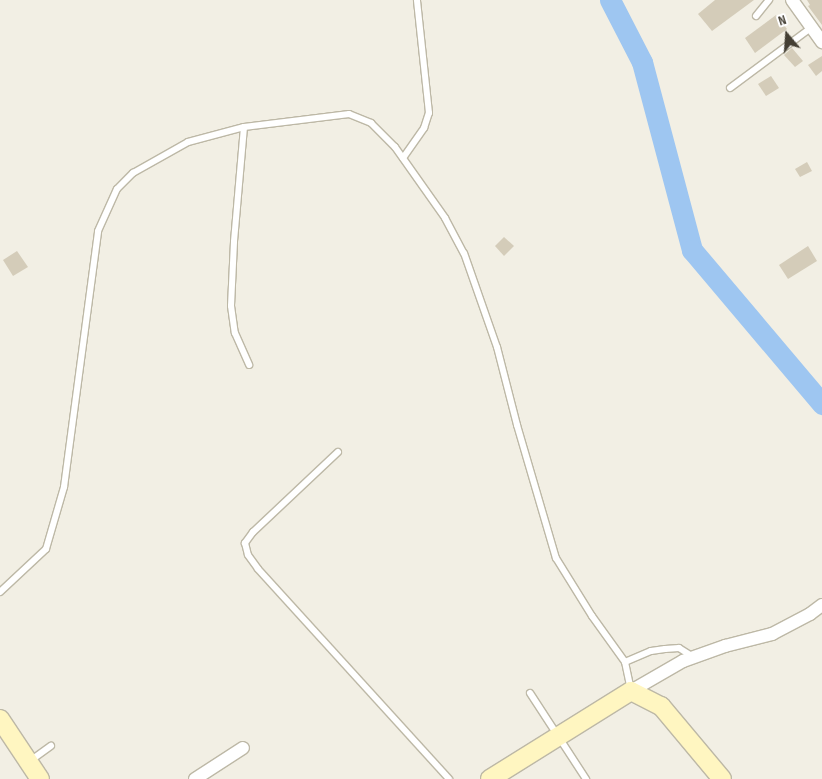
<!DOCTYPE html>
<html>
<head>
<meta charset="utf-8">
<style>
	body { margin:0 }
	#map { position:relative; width:822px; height:779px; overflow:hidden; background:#f2efe4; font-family:"Sofia Sans Condensed",sans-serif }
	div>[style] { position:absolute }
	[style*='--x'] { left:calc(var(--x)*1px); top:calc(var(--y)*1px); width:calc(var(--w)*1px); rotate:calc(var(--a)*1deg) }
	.river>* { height:21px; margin:-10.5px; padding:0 10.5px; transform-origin:10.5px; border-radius:10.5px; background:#9ec6f1 }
	.building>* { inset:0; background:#d4ccb9 }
	.roads { filter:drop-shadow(1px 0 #bdb8a6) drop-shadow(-1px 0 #bdb8a6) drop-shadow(0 1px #bdb8a6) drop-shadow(0 -1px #bdb8a6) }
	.lane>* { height:6px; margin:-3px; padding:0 3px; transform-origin:3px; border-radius:3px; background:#fff }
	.street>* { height:12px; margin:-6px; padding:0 6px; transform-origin:6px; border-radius:6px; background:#fff }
	.secondary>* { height:18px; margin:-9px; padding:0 9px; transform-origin:9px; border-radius:9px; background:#fff6c1 }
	span { translate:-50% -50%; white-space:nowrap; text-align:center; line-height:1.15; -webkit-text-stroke:4px #fff; paint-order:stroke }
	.north { position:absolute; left:762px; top:10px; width:50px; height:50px; -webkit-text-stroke:4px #fff; paint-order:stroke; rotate:342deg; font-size:14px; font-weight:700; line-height:20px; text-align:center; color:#443f34 }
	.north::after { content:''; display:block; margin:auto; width:18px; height:22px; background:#443f34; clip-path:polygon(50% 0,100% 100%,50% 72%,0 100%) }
</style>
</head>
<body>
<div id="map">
	<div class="river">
		<i style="--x:610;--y:0;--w:70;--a:62.7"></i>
		<i style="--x:642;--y:62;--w:195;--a:75.1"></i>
		<i style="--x:692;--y:250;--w:202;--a:49.8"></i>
	</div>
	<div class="building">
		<i style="clip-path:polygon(715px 0,754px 0,712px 31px,698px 14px)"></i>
		<i style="clip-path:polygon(807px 0,822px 0,822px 25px,808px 6px,810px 5px)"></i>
		<i style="clip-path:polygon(776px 15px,787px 29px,755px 53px,745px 38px)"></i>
		<i style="clip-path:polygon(792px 48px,803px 61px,795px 67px,784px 55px)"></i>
		<i style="clip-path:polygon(822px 56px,822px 71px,816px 76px,808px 65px)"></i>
		<i style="clip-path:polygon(771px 76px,779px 88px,766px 96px,758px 84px)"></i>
		<i style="clip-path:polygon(807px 162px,812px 171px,800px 177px,795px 169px)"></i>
		<i style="clip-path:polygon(504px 237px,514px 246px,504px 256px,495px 246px)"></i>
		<i style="clip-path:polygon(808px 246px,817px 261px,788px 279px,779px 265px)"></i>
		<i style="clip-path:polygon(17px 251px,28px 267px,13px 276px,3px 260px)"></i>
	</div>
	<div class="roads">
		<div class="lane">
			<i style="--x:756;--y:16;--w:21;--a:-51"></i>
			<i style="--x:730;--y:88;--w:102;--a:-36.6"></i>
			<i style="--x:244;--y:127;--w:115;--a:95"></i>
			<i style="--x:234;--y:242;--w:64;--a:92.7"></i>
			<i style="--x:231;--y:306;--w:27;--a:82"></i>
			<i style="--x:235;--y:333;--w:35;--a:66"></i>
			<i style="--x:403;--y:158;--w:37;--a:-55"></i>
			<i style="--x:424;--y:128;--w:16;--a:-72"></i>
			<i style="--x:429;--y:113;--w:114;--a:-96.1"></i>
			<i style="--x:338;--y:452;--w:117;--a:136.7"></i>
			<i style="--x:253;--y:532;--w:14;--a:126"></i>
			<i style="--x:245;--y:543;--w:12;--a:76"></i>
			<i style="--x:248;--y:555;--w:17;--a:54"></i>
			<i style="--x:258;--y:569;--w:284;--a:47.7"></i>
			<i style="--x:0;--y:592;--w:63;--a:-43.1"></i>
			<i style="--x:46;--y:549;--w:65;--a:-73.8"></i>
			<i style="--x:64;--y:487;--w:258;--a:-82.4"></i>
			<i style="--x:98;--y:231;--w:46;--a:-65.7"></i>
			<i style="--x:117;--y:189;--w:23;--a:-45"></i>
			<i style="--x:133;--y:173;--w:63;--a:-29.4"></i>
			<i style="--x:188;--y:142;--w:58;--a:-15"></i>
			<i style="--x:244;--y:127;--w:106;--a:-7.1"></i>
			<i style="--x:349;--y:114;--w:24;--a:22"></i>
			<i style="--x:371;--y:123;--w:34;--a:45"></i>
			<i style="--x:395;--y:147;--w:87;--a:54.8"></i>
			<i style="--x:445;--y:218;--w:40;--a:62"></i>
			<i style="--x:464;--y:253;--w:100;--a:70.7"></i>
			<i style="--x:497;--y:347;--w:81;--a:75.6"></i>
			<i style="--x:517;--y:425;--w:139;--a:73.7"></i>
			<i style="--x:556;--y:558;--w:68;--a:58.2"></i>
			<i style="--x:592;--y:616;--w:57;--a:54.3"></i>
			<i style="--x:625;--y:662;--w:29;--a:78"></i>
			<i style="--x:625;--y:662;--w:28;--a:-23"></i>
			<i style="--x:651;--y:651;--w:14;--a:-8"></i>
			<i style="--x:665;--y:649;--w:14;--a:-4"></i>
			<i style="--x:679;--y:648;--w:15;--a:32"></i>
			<i style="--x:530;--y:693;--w:103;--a:56.9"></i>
			<i style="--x:30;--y:761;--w:26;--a:-36"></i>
		</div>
		<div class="street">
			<i style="--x:792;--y:0;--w:52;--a:54.5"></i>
			<i style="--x:631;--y:691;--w:60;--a:-30"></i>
			<i style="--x:683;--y:661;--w:45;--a:-19.7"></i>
			<i style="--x:725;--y:646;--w:49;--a:-14.3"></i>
			<i style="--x:772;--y:634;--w:43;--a:-27.8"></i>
			<i style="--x:810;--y:614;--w:15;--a:-37"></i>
			<i style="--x:195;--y:779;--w:57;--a:-32.9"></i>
		</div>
		<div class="secondary">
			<i style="--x:0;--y:719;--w:72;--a:56.3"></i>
			<i style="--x:490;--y:779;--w:166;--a:-32"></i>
			<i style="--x:631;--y:691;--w:34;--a:27"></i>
			<i style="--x:661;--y:706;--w:95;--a:50.1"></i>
		</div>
	</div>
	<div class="north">N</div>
</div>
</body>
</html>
